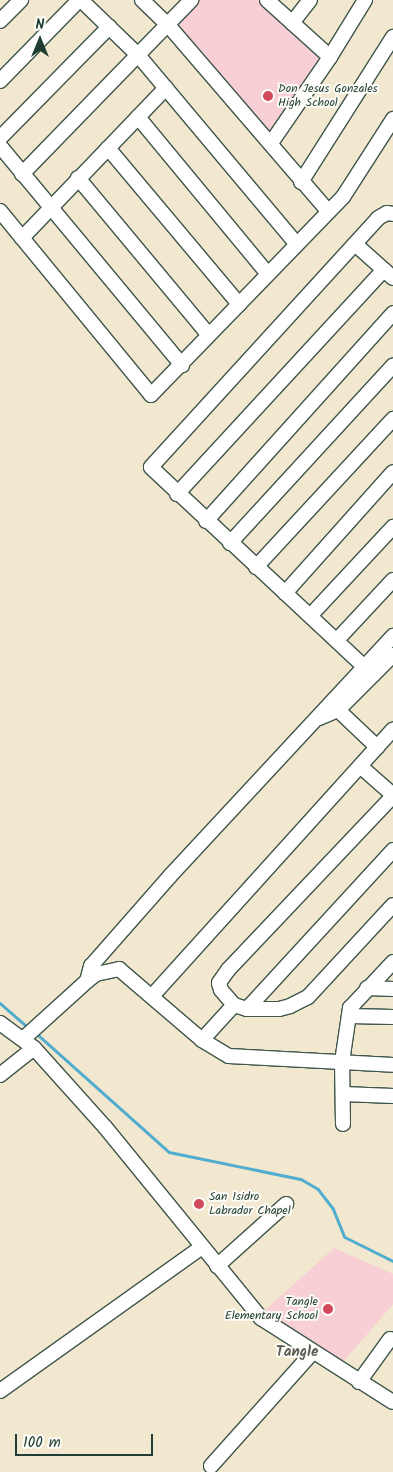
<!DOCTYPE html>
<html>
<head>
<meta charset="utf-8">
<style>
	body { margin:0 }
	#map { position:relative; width:393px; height:1472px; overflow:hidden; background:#f2e8cf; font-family:Kalam,sans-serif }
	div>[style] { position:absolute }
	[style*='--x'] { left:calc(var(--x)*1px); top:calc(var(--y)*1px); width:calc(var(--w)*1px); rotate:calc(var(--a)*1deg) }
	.built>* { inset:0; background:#f7cfd4 }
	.stream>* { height:2.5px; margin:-1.25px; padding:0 1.25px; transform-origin:1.25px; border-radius:1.25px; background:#51adcf }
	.roads { filter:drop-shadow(1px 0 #3f574b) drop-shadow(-1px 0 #3f574b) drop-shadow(0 1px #3f574b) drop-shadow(0 -1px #3f574b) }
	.minor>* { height:14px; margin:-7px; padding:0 7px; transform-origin:7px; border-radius:7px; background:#fff }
	.dots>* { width:14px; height:14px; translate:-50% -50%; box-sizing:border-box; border:2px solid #fdfcf7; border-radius:50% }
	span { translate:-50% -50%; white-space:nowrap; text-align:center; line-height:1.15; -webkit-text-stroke:4px #fdfcf7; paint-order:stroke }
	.poi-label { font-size:12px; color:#1f3d34 }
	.left { translate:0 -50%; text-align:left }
	.right { translate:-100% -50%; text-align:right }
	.quarter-label { font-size:15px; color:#5e5c56; font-weight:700 }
	.north { position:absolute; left:15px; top:15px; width:50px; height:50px; -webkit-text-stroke:4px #fdfcf7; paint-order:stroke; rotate:0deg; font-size:14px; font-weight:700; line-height:20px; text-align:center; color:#1f3d34 }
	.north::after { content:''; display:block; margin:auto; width:18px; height:22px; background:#1f3d34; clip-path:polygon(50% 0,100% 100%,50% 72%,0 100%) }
	.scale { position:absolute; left:15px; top:1434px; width:138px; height:22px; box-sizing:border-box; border:2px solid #1f3d34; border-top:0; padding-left:6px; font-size:15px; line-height:18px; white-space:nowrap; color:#1f3d34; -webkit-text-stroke:4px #fdfcf7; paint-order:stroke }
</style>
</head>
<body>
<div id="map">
	<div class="built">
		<i style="clip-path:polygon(194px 0,263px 0,327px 57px,271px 135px,172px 22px)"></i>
		<i style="clip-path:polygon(334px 1248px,393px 1274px,393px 1304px,339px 1367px,262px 1313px)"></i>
	</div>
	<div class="stream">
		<i style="--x:0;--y:1003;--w:38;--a:41"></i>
		<i style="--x:36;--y:1033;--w:178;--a:41.8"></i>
		<i style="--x:169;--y:1152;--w:135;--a:11.6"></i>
		<i style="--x:301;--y:1179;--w:20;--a:30"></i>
		<i style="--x:318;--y:1189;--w:24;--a:52"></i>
		<i style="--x:333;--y:1208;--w:31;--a:68"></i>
		<i style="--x:345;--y:1237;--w:54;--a:26.6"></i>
	</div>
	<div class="roads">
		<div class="minor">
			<i style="--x:81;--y:0;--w:79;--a:44"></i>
			<i style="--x:138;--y:55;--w:246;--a:50"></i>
			<i style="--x:142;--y:0;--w:36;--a:44"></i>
			<i style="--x:168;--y:25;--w:245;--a:49.3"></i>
			<i style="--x:267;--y:0;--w:85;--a:42.1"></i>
			<i style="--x:0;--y:21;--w:30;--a:-45"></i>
			<i style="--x:292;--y:23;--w:29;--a:-52"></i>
			<i style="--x:0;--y:81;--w:113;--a:-45.7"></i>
			<i style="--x:138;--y:117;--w:202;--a:50.4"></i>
			<i style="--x:0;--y:138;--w:156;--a:-45.5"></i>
			<i style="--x:271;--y:143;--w:104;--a:-55.5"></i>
			<i style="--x:330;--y:57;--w:67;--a:-58.4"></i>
			<i style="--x:0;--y:146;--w:285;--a:50.3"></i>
			<i style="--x:108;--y:148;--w:204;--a:50"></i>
			<i style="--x:22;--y:174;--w:243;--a:-45.8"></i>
			<i style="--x:78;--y:178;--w:203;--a:50.2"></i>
			<i style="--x:301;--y:182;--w:172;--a:-57.6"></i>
			<i style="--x:0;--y:211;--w:238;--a:50.6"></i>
			<i style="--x:151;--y:395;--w:276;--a:-45.9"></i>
			<i style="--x:343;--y:197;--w:93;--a:-57.3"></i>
			<i style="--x:22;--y:238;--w:208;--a:-46.2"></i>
			<i style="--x:355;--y:244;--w:51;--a:41.8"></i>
			<i style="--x:177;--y:494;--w:305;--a:-47.3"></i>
			<i style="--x:206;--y:521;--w:280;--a:-48"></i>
			<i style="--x:230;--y:543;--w:241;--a:-47.4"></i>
			<i style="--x:256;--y:567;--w:202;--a:-47.2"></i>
			<i style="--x:285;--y:593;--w:162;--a:-48.2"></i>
			<i style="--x:310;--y:616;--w:122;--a:-47"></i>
			<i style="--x:337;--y:640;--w:82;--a:-47"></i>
			<i style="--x:373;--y:675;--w:304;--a:-136.9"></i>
			<i style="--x:151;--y:467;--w:337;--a:-47.6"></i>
			<i style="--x:378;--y:218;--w:10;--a:-29"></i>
			<i style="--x:387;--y:213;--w:6;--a:9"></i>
			<i style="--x:338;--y:710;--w:54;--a:43.5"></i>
			<i style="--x:319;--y:718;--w:21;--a:-23"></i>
			<i style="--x:338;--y:710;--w:78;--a:-45"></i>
			<i style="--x:360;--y:766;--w:44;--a:41.3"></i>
			<i style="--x:393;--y:796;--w:240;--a:133.5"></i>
			<i style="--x:228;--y:970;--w:16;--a:125"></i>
			<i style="--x:219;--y:983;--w:7;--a:74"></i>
			<i style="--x:221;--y:990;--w:20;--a:49"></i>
			<i style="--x:234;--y:1005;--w:14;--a:17"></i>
			<i style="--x:247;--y:1009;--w:32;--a:0"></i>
			<i style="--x:279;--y:1009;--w:11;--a:-15"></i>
			<i style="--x:290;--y:1006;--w:20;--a:-27"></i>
			<i style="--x:308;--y:997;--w:125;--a:-47.3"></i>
			<i style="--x:87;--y:981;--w:16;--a:-75"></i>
			<i style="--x:91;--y:966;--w:120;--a:-48.7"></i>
			<i style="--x:170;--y:876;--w:328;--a:-47.1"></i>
			<i style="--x:367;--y:988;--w:26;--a:2"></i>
			<i style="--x:153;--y:995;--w:358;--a:-47.9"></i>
			<i style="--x:247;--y:1009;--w:216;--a:-47.4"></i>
			<i style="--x:350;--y:1016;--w:43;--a:1.3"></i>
			<i style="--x:0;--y:1023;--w:42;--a:36.3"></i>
			<i style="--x:34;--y:1048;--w:106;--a:48.1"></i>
			<i style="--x:105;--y:1127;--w:247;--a:50.8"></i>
			<i style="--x:261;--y:1318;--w:156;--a:32.5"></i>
			<i style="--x:23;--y:1039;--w:86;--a:-42.2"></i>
			<i style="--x:87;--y:981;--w:11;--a:-38"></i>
			<i style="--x:96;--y:974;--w:24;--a:-12"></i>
			<i style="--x:119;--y:969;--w:109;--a:40.5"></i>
			<i style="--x:202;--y:1040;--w:31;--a:31"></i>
			<i style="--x:229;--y:1056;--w:164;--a:3.1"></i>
			<i style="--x:202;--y:1040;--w:47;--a:-47.6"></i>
			<i style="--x:0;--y:1075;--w:43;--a:-38.5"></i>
			<i style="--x:343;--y:1094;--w:50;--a:2.3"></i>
			<i style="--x:343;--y:1124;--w:62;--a:-90.9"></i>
			<i style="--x:342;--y:1062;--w:55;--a:-81.6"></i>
			<i style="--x:350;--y:1008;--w:63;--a:-46.9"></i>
			<i style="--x:217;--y:1266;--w:93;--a:-41.9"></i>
			<i style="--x:359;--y:1382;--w:53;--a:-54.2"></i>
			<i style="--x:0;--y:1391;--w:248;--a:-35.5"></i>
			<i style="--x:211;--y:1466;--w:152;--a:-48.2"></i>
		</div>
	</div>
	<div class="dots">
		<i style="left:268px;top:96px;background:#d1495b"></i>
		<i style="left:199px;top:1204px;background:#d1495b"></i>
		<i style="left:328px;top:1309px;background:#d1495b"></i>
	</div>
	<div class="poi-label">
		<span class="left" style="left:278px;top:96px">Don Jesus Gonzales<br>High School</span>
		<span class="left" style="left:209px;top:1204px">San Isidro<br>Labrador Chapel</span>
		<span class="right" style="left:318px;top:1309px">Tangle<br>Elementary School</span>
	</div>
	<div class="quarter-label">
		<span style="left:297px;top:1353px">Tangle</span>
	</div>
	<div class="north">N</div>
	<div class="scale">100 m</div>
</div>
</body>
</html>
